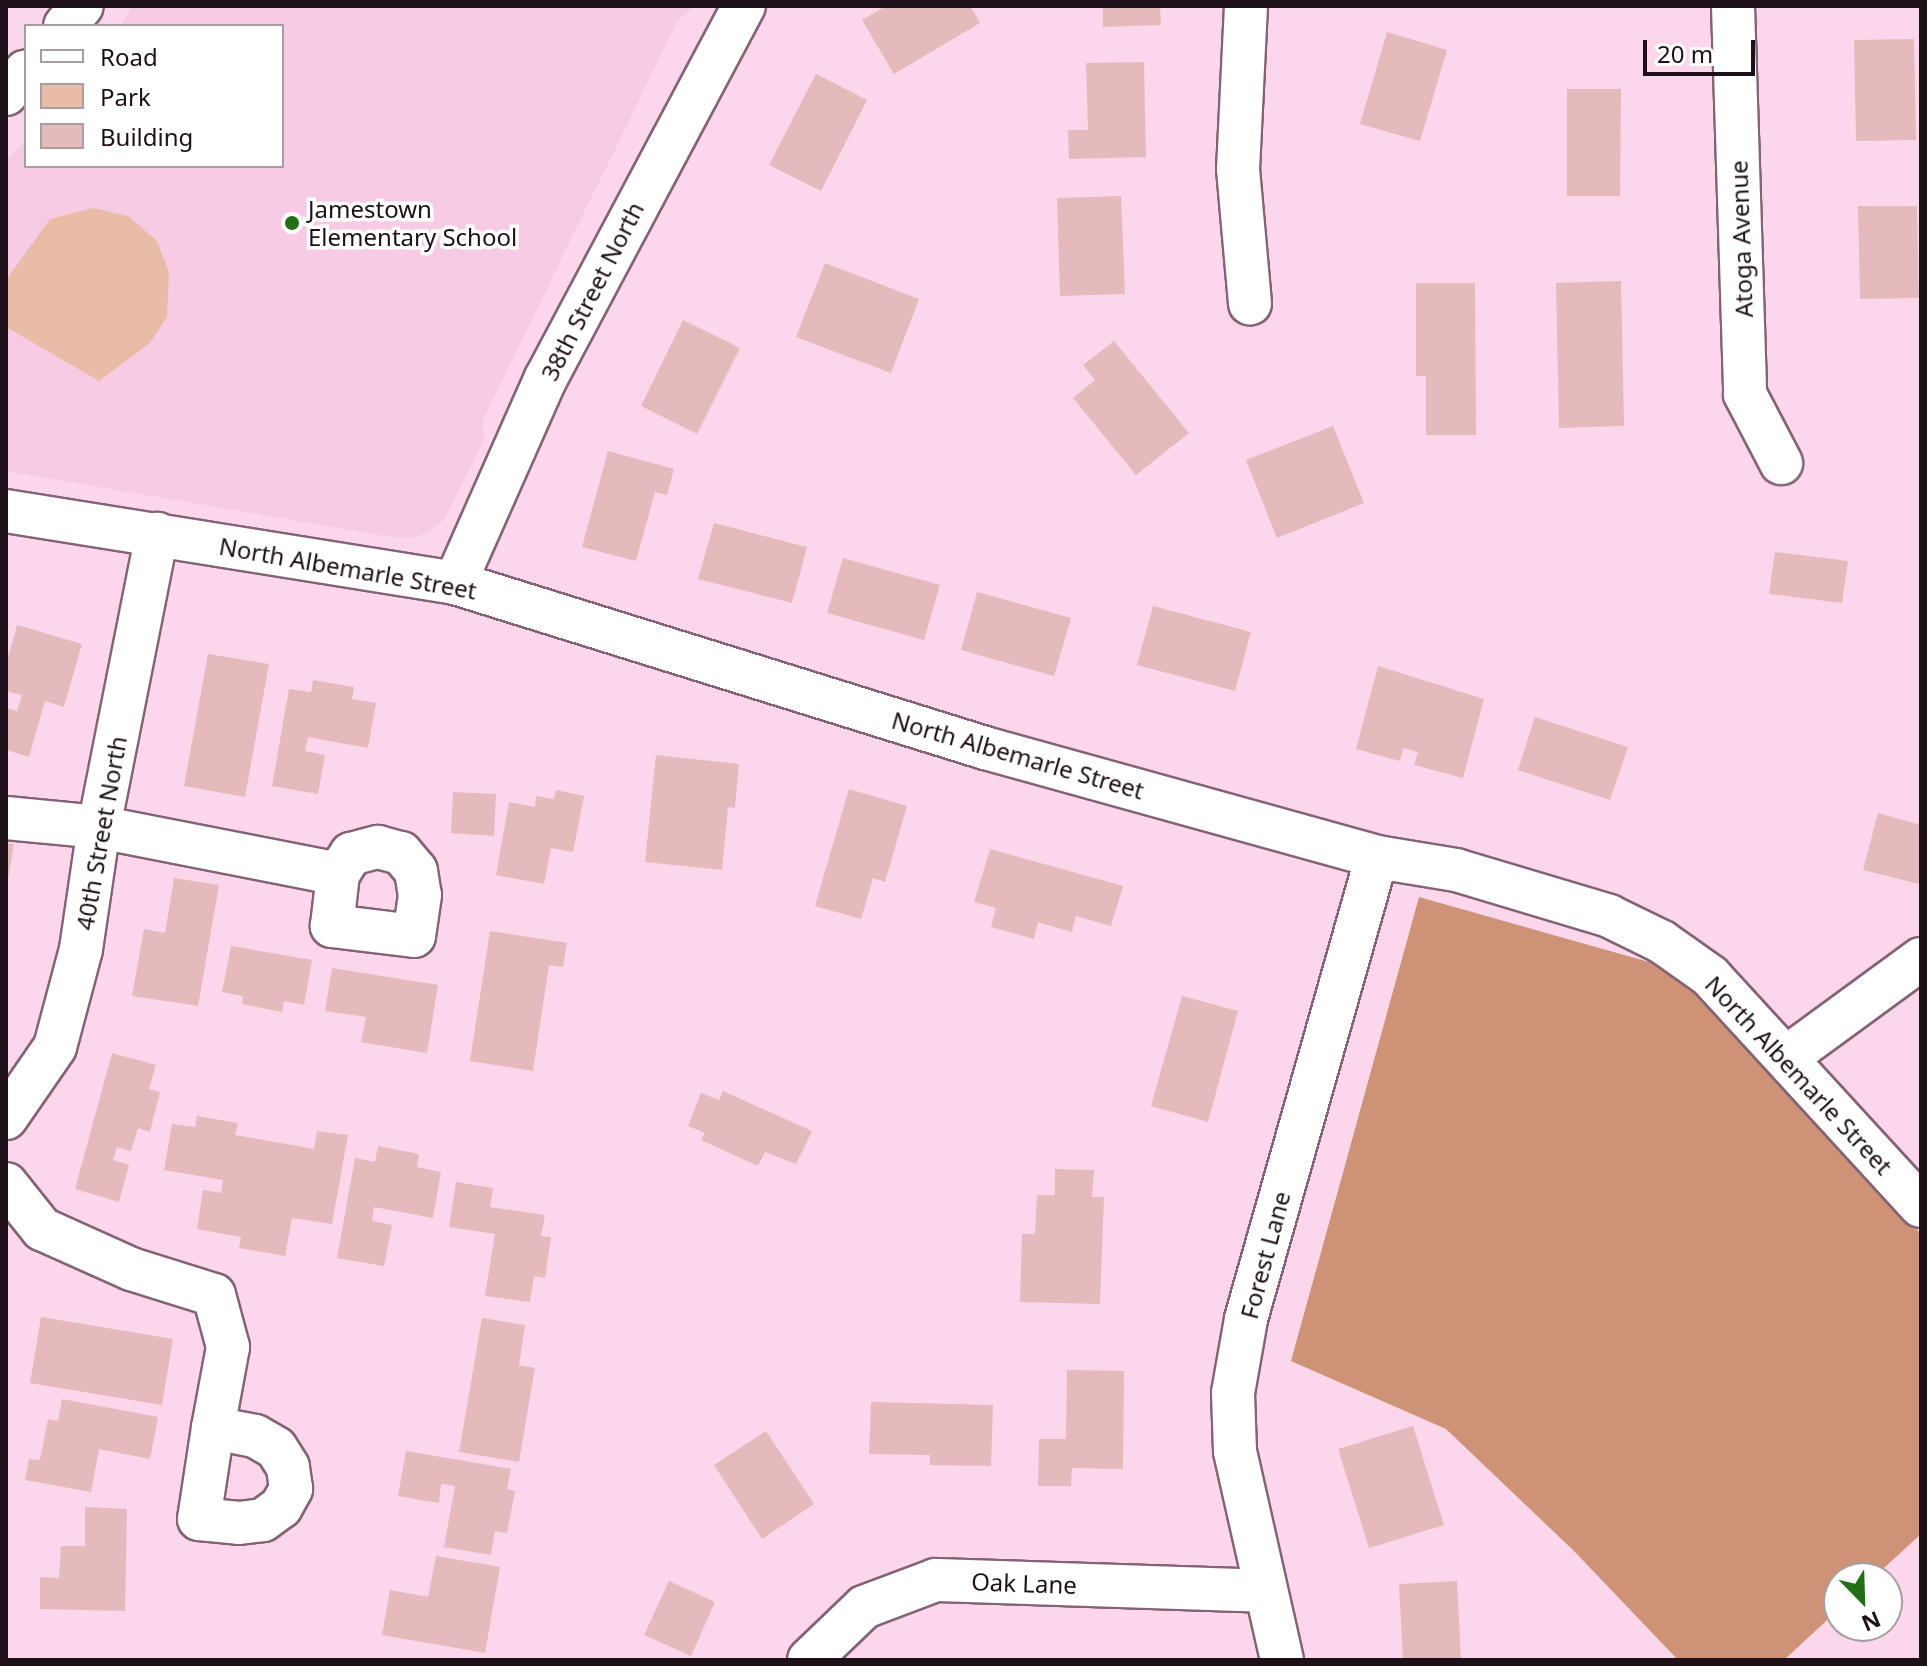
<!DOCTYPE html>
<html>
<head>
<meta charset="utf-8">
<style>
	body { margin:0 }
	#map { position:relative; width:1927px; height:1666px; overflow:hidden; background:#fcd7eb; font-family:"Noto Sans",sans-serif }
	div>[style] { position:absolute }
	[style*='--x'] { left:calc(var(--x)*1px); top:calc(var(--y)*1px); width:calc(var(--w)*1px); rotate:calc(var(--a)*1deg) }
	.built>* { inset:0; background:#f7cbe4 }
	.green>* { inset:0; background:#e8bca7 }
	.forest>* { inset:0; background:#ce9377 }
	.building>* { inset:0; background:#e4babc }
	.roads { filter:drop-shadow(2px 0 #836375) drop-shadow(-2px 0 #836375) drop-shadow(0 2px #836375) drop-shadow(0 -2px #836375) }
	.minor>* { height:42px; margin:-21px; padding:0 21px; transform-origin:21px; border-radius:21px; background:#fff }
	.dots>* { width:22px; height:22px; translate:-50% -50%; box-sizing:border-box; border:4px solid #fff; border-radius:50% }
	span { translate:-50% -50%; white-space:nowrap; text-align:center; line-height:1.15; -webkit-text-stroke:7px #fff; paint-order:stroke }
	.poi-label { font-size:24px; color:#1d1018 }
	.left { translate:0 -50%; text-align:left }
	.street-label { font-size:24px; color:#1d1018 }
	.frame { position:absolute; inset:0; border:8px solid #1d1018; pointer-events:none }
	.legend { position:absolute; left:24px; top:24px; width:260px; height:144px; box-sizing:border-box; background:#fff; border:2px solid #a59fa3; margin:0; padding:10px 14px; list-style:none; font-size:24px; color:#1d1018 }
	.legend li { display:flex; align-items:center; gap:16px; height:40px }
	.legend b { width:40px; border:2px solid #a59fa3 }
	.north { position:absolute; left:1823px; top:1562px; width:80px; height:80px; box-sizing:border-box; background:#fff; border:2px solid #a59fa3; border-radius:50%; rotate:157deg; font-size:22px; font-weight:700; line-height:32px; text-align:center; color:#1d1018 }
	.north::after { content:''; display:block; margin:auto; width:28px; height:36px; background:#227015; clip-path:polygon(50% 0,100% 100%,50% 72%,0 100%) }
	.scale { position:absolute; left:1643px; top:40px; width:112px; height:36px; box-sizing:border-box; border:4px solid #1d1018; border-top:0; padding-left:10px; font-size:24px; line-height:28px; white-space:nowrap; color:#1d1018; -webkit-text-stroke:6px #fff; paint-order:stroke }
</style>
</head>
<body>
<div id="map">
	<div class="built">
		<i style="clip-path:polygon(132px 6px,694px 6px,677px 22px,482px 422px,485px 439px,444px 520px,431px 530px,414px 538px,391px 537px,6px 471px,6px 161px,26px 139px,26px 166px,282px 166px,282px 26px,121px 26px)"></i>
	</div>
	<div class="green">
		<i style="clip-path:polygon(93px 208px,128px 216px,157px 241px,169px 272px,167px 317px,150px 343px,99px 381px,6px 327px,6px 280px,50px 219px)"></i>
	</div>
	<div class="forest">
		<i style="clip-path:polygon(1419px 897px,1681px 971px,1921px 1234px,1921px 1534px,1873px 1578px,1839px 1578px,1839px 1609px,1784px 1660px,1678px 1660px,1574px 1551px,1446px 1429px,1291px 1361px)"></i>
	</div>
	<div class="building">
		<i style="clip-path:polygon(886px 6px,970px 6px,980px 23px,894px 74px,862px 20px)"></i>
		<i style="clip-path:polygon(1103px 6px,1160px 6px,1161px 25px,1103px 27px)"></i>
		<i style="clip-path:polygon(1387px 32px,1447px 50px,1420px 141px,1360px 124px)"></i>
		<i style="clip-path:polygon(1914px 39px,1916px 140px,1856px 141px,1854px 40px)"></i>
		<i style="clip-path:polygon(1144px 62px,1146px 157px,1069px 159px,1068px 130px,1088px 130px,1086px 63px)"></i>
		<i style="clip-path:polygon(816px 74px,867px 100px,821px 191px,769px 165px)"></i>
		<i style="clip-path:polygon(1567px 89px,1621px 89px,1620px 196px,1567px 196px)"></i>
		<i style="clip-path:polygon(1121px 196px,1125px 294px,1060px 296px,1057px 198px)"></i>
		<i style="clip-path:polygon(1858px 206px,1917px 206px,1919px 298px,1860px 299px)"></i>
		<i style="clip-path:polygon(825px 263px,919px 299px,891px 373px,796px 337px)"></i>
		<i style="clip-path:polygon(1621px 281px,1624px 426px,1559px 428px,1556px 283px)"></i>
		<i style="clip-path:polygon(1416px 283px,1475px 283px,1476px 435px,1426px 435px,1426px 376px,1416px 376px)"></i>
		<i style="clip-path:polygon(683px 320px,740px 348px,697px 434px,641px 406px)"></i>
		<i style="clip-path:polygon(1114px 341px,1189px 433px,1136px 475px,1073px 398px,1095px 380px,1083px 365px)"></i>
		<i style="clip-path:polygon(1333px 426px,1364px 503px,1277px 538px,1246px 460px)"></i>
		<i style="clip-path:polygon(608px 451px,674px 469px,667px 495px,655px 492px,636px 561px,582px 547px)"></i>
		<i style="clip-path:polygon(714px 523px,807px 547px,792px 603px,698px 579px)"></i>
		<i style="clip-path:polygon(1775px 552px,1848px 561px,1842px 603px,1769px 594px)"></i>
		<i style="clip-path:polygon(843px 558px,940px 585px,924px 640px,827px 613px)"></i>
		<i style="clip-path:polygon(977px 592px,1071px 618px,1054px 676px,961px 650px)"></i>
		<i style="clip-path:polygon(1153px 606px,1251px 632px,1235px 691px,1137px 665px)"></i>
		<i style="clip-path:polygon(17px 625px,82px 644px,64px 707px,45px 701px,29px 757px,6px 750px,6px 708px,17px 711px,22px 695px,6px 691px,6px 665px)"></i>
		<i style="clip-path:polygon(208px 654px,269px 664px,245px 797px,184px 786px)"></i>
		<i style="clip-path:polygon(1378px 666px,1484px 699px,1463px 778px,1414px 765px,1418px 752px,1403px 748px,1400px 761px,1356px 749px)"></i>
		<i style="clip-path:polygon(313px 680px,354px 687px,352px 699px,376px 703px,368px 748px,308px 737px,305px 751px,325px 755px,318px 794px,272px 786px,289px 689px,311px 692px)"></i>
		<i style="clip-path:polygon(1535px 717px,1628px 747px,1610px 800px,1518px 770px)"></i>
		<i style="clip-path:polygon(656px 755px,739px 764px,735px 808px,728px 807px,722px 870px,645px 862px)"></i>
		<i style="clip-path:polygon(849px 789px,907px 806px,885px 882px,873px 878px,861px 919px,815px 906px)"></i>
		<i style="clip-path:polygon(556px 790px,584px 796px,573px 852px,551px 848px,544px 884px,496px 875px,509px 802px,535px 807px,536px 796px,554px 799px)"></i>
		<i style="clip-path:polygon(453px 792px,496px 794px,494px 836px,451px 833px)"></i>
		<i style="clip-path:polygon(1878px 813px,1921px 825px,1919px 884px,1863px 870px)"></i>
		<i style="clip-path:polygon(6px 843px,14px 844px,8px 879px,6px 879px)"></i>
		<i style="clip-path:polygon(990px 849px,1123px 886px,1111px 926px,1076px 916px,1072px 932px,1038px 922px,1034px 939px,991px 927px,996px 908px,974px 902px)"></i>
		<i style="clip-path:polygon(174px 878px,219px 885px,198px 1006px,132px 996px,144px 929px,165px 933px)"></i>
		<i style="clip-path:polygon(490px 931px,567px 943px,563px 967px,549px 965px,533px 1071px,470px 1061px)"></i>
		<i style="clip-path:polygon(231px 946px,312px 960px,304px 1005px,284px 1001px,282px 1012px,242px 1004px,243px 996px,222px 992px)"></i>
		<i style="clip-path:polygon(332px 968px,438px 985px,427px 1053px,361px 1042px,366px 1017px,325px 1011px)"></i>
		<i style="clip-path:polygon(1182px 996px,1238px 1011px,1208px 1122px,1151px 1106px)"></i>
		<i style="clip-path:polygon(112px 1053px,156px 1065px,149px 1089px,160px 1092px,150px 1132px,138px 1128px,131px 1151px,117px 1147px,113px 1160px,129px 1165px,119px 1202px,75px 1189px)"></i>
		<i style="clip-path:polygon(723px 1091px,812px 1131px,796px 1164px,765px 1152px,758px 1166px,701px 1140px,705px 1133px,688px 1126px,701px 1093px,719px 1100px)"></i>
		<i style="clip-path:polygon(197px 1116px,238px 1123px,235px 1135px,314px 1149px,317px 1131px,348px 1135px,332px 1224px,292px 1218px,285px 1256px,239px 1248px,241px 1237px,197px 1229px,203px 1190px,221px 1193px,223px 1180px,164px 1170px,172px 1124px,195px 1127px)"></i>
		<i style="clip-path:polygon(378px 1146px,419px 1154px,417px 1167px,441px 1172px,433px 1218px,374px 1207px,372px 1221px,392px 1225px,384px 1266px,337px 1258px,355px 1158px,375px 1162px)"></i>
		<i style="clip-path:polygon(1055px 1169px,1094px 1170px,1092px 1197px,1104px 1197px,1100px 1304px,1020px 1302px,1022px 1234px,1035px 1234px,1037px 1195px,1055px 1195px)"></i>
		<i style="clip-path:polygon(456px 1182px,493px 1188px,490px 1207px,545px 1215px,541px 1236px,551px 1237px,545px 1278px,534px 1276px,530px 1302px,485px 1296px,495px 1234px,449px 1227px)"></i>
		<i style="clip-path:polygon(41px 1317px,173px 1339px,162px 1405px,30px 1383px)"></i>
		<i style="clip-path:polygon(482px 1318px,525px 1325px,519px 1365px,535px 1368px,519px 1462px,459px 1452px)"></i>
		<i style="clip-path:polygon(1067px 1370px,1124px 1371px,1123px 1469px,1072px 1468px,1071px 1486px,1038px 1486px,1039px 1439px,1066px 1439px)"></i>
		<i style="clip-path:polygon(62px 1399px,158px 1417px,150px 1459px,99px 1449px,91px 1492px,25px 1480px,29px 1459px,40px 1460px,48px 1419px,58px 1421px)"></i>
		<i style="clip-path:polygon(871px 1402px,993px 1405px,991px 1466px,930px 1465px,930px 1455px,869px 1454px)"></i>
		<i style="clip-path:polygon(1413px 1426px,1444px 1525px,1369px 1548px,1338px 1449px)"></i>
		<i style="clip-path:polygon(766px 1431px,814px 1504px,762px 1539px,714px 1465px)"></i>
		<i style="clip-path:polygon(406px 1451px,511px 1469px,507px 1489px,515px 1491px,507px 1533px,495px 1531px,491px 1555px,444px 1547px,455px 1486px,441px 1484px,439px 1503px,398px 1496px)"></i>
		<i style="clip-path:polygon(85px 1507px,127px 1509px,125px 1611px,40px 1609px,40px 1577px,59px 1578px,61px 1546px,85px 1546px)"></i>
		<i style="clip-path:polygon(436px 1556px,500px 1567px,485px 1653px,382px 1635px,390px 1590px,428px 1597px)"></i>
		<i style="clip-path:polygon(669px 1581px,715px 1602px,691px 1656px,644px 1635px)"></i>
		<i style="clip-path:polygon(1457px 1581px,1461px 1660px,1403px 1660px,1399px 1584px)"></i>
	</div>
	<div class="roads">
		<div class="minor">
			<i style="--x:1246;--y:6;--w:163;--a:92.8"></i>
			<i style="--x:1238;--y:169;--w:135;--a:84.9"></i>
			<i style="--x:1733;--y:6;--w:388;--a:88.2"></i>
			<i style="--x:1745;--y:394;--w:78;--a:62.4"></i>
			<i style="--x:65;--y:26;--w:26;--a:-50"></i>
			<i style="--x:6;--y:94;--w:30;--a:-49"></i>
			<i style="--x:6;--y:511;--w:455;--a:9.1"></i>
			<i style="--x:455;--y:583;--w:555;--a:17.29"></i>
			<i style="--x:985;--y:748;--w:407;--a:15.5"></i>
			<i style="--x:1377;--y:857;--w:80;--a:9.3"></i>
			<i style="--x:1456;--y:870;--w:160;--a:16.7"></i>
			<i style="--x:1609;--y:916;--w:59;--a:26.1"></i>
			<i style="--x:1662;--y:942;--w:59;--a:35.3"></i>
			<i style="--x:1710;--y:976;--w:312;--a:47.5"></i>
			<i style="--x:455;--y:583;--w:224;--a:-66.1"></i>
			<i style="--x:546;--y:378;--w:421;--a:-62"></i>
			<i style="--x:6;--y:818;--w:93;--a:5.5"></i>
			<i style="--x:99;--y:827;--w:244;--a:11.1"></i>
			<i style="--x:378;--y:847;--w:24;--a:15"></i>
			<i style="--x:401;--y:853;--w:23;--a:50"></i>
			<i style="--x:416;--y:871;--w:24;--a:81"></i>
			<i style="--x:420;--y:895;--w:41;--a:98.3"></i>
			<i style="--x:414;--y:936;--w:83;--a:-173"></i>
			<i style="--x:332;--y:926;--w:52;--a:-83.4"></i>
			<i style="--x:338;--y:874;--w:24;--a:-57"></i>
			<i style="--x:351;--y:854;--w:28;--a:-15"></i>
			<i style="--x:1787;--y:1057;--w:166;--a:-36.2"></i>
			<i style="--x:6;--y:1118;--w:86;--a:-55.4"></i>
			<i style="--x:55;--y:1047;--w:101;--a:-75.1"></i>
			<i style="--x:81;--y:949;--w:123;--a:-81.6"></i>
			<i style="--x:99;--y:827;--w:299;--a:-78.8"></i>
			<i style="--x:6;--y:1184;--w:58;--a:51.3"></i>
			<i style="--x:42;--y:1229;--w:98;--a:24.2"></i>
			<i style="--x:131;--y:1269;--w:87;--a:17.4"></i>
			<i style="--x:214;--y:1295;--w:54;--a:74.9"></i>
			<i style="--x:228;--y:1347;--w:82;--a:100.5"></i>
			<i style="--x:213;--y:1428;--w:92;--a:98.7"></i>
			<i style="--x:199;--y:1519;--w:40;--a:5.7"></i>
			<i style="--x:239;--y:1523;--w:24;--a:-7"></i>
			<i style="--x:263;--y:1520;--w:22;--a:-36"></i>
			<i style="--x:281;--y:1507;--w:21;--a:-61"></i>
			<i style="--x:291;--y:1489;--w:22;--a:-98"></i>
			<i style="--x:288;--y:1467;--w:22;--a:-122"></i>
			<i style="--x:276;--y:1448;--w:24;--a:-150"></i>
			<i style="--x:255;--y:1436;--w:43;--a:-169.2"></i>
			<i style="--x:809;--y:1660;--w:76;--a:-43.9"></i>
			<i style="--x:864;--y:1607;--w:77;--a:-20.6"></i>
			<i style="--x:936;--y:1580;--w:329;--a:1.9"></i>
			<i style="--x:1282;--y:1660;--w:214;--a:-102.7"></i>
			<i style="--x:1235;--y:1451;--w:58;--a:-92"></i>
			<i style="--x:1233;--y:1393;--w:75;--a:-80"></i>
			<i style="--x:1246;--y:1319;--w:480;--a:-74.2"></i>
		</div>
	</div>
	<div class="dots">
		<i style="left:292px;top:223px;background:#227015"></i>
	</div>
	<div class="poi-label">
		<span class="left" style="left:308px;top:223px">Jamestown<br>Elementary School</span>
	</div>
	<div class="street-label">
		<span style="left:1741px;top:239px;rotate:-92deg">Atoga Avenue</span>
		<span style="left:592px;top:291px;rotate:-63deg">38th Street North</span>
		<span style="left:348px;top:568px;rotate:10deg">North Albemarle Street</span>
		<span style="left:1018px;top:755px;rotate:16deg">North Albemarle Street</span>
		<span style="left:101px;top:833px;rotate:-80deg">40th Street North</span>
		<span style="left:1799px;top:1075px;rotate:47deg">North Albemarle Street</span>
		<span style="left:1265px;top:1255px;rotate:-75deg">Forest Lane</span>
		<span style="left:1024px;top:1583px;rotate:2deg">Oak Lane</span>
	</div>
	<div class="frame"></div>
	<ul class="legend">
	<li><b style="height:10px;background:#fff"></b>Road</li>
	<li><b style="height:22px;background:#e8bca7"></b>Park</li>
	<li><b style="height:22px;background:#e4babc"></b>Building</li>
	</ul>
	<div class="north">N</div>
	<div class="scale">20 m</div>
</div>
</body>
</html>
